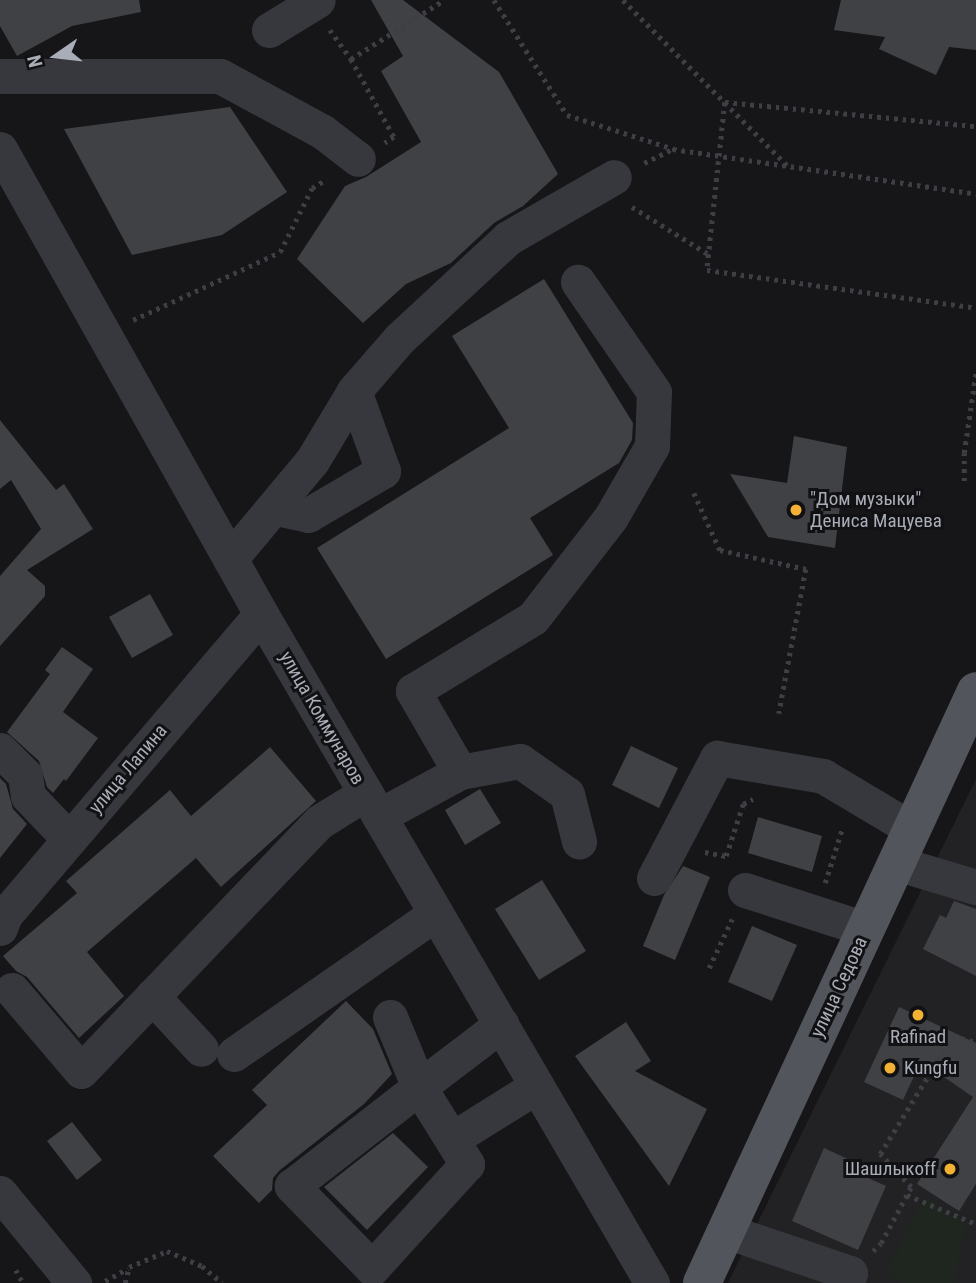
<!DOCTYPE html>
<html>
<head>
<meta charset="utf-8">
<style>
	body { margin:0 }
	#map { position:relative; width:976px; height:1283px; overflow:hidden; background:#161618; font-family:"Roboto Condensed",sans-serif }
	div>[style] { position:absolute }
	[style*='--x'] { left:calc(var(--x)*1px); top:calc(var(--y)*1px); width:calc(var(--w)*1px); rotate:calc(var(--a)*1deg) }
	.built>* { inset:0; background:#222225 }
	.green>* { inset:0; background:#1e261f }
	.building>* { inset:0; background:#404145 }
	.path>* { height:4.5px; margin-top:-2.25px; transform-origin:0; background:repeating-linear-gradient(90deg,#3d3f44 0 3.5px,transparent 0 8.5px) }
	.minor>* { height:35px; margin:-17.5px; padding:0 17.5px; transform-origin:17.5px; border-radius:17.5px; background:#37383d }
	.major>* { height:38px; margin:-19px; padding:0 19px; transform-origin:19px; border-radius:19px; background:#53555c }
	.dots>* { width:19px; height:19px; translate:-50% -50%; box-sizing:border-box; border:4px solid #111113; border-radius:50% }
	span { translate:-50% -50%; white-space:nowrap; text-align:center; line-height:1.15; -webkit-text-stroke:6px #111113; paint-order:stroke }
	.poi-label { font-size:19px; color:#a8adb8 }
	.left { translate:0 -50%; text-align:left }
	.right { translate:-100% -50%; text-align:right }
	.street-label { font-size:19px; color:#a8adb8 }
	.north { position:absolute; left:21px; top:21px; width:70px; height:70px; -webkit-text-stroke:5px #111113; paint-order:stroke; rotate:256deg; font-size:19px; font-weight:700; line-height:28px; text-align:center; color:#a8adb8 }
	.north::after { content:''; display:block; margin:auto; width:24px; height:32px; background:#a8adb8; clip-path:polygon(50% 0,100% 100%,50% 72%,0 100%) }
</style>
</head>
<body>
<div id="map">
	<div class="built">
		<i style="clip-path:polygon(976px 779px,976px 1283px,728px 1283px)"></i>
	</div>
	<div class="green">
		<i style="clip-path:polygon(924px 1197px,966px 1223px,954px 1283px,901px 1283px,887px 1272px)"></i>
	</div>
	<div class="building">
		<i style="clip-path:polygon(0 0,139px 0,141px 12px,72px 26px,17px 56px,0 26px)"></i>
		<i style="clip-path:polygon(371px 0,403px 0,499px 72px,558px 174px,523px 206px,494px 223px,451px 263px,406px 284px,363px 323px,297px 259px,345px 186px,366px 177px,421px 142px,381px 71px,403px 56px)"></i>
		<i style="clip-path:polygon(841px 0,976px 0,976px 50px,949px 47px,936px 75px,879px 49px,885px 37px,834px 30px)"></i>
		<i style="clip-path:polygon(230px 107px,287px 192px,222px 235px,132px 255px,64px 129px)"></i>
		<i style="clip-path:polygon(544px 279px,633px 423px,632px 440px,619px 463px,530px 518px,553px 555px,386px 659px,317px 548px,509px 428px,452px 336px)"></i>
		<i style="clip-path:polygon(0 420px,56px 490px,64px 484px,93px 529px,27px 570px,45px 586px,45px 596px,0 646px,0 576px,41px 529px,11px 480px,0 489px)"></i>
		<i style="clip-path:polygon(794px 436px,847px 447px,835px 548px,768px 537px,730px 474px,787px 483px)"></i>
		<i style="clip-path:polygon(150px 594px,173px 635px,132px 658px,109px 617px)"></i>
		<i style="clip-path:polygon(62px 647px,93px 669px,63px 712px,98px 738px,66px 781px,64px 779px,53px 793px,47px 787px,39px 761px,7px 732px,50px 674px,45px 670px)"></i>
		<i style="clip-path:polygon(631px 746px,678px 768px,659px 808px,612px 785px)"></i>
		<i style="clip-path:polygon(270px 747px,316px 801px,221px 887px,196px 858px,87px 952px,124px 996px,79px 1038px,27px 977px,16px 971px,3px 956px,77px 893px,66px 881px,170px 790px,191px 816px)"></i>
		<i style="clip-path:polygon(0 778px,6px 784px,13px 809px,27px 824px,0 858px)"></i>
		<i style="clip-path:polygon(480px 789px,501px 823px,465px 845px,445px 810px)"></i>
		<i style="clip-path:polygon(758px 817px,822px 836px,812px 872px,748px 853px)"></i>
		<i style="clip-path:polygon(683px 866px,710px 877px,675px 960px,643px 946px,664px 895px)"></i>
		<i style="clip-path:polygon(542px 880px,586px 951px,539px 980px,495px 909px)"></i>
		<i style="clip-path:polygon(954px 901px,976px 909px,976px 976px,923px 949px,940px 915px,946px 918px)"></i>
		<i style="clip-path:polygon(752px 926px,797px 945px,772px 1001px,728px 982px)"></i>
		<i style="clip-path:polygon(346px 1001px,373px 1029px,392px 1074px,364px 1104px,280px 1170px,273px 1178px,272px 1190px,259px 1203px,213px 1156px,267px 1105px,252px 1090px)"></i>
		<i style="clip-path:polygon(899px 1007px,976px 1043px,976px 1184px,959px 1211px,917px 1184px,973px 1097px,921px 1061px,903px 1100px,864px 1082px)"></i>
		<i style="clip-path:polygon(626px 1022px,651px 1061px,635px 1071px,707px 1109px,669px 1186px,575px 1056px)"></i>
		<i style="clip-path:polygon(72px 1122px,102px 1160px,77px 1180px,47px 1141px)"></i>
		<i style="clip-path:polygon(393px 1133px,428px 1167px,367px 1230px,324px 1187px)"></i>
		<i style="clip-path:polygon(824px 1148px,852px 1161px,848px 1169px,886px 1186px,858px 1250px,792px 1221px)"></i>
	</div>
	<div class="path">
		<i style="--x:494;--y:0;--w:136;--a:57.6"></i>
		<i style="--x:567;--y:115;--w:112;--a:17.6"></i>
		<i style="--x:623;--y:0;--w:234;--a:45.2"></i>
		<i style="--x:330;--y:30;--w:36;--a:54"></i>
		<i style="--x:351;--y:59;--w:110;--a:-32.4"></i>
		<i style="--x:351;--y:59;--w:89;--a:61.1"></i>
		<i style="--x:394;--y:137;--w:11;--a:146"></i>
		<i style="--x:725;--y:102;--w:169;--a:96.1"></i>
		<i style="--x:707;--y:270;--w:272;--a:8"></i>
		<i style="--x:725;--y:102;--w:252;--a:5.5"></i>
		<i style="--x:644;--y:163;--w:32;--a:-26"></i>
		<i style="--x:673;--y:149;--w:306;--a:8.4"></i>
		<i style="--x:632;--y:207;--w:89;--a:31.7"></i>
		<i style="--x:133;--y:320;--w:162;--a:-24.8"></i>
		<i style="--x:280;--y:252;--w:72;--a:-63.4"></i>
		<i style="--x:312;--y:188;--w:17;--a:-31"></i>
		<i style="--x:964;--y:481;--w:28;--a:-90"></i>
		<i style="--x:964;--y:453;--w:82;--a:-81.6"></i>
		<i style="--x:694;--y:493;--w:63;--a:65.5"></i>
		<i style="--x:720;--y:550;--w:88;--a:12.5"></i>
		<i style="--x:806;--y:569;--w:147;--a:100.6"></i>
		<i style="--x:705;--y:852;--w:21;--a:11"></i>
		<i style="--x:726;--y:856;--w:55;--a:-71.9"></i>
		<i style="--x:743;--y:804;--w:11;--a:-27"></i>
		<i style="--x:825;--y:883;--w:57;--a:-72.5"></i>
		<i style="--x:709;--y:968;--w:54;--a:-64.9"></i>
		<i style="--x:907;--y:1195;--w:75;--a:22.8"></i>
		<i style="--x:873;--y:1251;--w:11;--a:-45"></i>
		<i style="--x:881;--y:1243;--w:64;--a:-61.8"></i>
		<i style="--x:911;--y:1187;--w:45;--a:-133.2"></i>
		<i style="--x:880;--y:1154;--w:139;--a:-58.3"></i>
		<i style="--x:953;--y:1036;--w:24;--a:15"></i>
		<i style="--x:16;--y:1270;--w:15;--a:62"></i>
		<i style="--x:105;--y:1281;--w:26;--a:-29"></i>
		<i style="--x:125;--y:1283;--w:16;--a:-76"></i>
		<i style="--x:129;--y:1267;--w:41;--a:-22.8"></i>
		<i style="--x:167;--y:1251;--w:38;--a:23"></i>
		<i style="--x:202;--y:1266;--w:26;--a:40"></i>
	</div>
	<div class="minor">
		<i style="--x:269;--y:30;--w:57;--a:-31.5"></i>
		<i style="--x:0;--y:76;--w:220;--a:0"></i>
		<i style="--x:220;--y:76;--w:117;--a:28.5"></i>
		<i style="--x:323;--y:132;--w:44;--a:37.6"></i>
		<i style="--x:0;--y:149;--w:533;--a:60.69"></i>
		<i style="--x:261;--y:614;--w:775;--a:59.7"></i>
		<i style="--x:276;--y:508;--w:33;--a:12"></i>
		<i style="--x:308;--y:515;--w:87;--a:-30.4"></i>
		<i style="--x:383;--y:471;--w:85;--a:-109.9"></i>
		<i style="--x:230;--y:559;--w:128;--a:-50.1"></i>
		<i style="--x:312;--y:461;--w:82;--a:-59"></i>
		<i style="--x:354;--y:391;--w:69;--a:-49.1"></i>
		<i style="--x:399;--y:339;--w:149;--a:-42.8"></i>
		<i style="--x:508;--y:238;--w:122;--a:-29.9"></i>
		<i style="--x:0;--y:750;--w:35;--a:45"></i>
		<i style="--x:25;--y:775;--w:21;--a:82"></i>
		<i style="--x:28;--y:796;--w:59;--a:46.4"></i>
		<i style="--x:460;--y:772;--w:94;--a:-120.1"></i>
		<i style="--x:413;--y:691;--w:140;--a:-31.3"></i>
		<i style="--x:533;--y:618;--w:128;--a:-52.3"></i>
		<i style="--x:611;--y:517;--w:82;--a:-60"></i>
		<i style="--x:652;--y:446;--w:54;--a:-87.9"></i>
		<i style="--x:654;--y:392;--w:134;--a:-124.6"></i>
		<i style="--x:379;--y:816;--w:92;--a:-28.5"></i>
		<i style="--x:460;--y:772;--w:61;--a:-10.4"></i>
		<i style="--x:520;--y:761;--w:57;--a:35.1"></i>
		<i style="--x:567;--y:794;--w:49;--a:75.7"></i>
		<i style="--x:896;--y:863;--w:84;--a:16.7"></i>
		<i style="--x:654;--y:878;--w:136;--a:-62.3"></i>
		<i style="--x:717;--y:758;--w:108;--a:9.6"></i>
		<i style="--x:823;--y:776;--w:104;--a:30.8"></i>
		<i style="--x:745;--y:890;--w:127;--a:17.9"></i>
		<i style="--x:0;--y:928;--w:14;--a:-69"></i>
		<i style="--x:5;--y:915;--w:395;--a:-49.6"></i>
		<i style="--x:12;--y:990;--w:106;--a:49.6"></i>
		<i style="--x:81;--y:1071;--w:344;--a:-46.3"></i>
		<i style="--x:319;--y:822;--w:55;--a:-31.7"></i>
		<i style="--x:152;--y:996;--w:72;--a:47.2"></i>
		<i style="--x:390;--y:1017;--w:76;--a:67.5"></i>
		<i style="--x:419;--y:1087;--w:91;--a:58.1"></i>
		<i style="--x:467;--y:1164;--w:141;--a:132.4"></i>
		<i style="--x:372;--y:1268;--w:115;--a:-134.3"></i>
		<i style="--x:292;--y:1186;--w:161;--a:-37.9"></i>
		<i style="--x:419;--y:1087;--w:73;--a:-37.2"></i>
		<i style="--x:477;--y:1043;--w:31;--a:-38"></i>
		<i style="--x:234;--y:1054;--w:246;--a:-34.9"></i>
		<i style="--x:452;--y:1139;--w:100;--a:-31.9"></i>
		<i style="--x:0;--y:1193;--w:117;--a:50.6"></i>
		<i style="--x:726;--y:1231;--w:131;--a:18.7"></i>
		<i style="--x:850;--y:1273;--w:11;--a:112"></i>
	</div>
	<div class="major">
		<i style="--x:702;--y:1283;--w:652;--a:-65.16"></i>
	</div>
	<div class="dots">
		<i style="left:796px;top:510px;background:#f2b134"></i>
		<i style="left:918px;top:1015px;background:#f2b134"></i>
		<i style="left:890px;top:1068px;background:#f2b134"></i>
		<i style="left:950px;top:1169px;background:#f2b134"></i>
	</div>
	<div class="poi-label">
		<span class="left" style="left:810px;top:510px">"Дом музыки"<br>Дениса Мацуева</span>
		<span style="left:918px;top:1037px">Rafinad</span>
		<span class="left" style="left:904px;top:1068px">Kungfu</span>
		<span class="right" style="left:936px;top:1169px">Шашлыкoff</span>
	</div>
	<div class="street-label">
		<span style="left:322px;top:718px;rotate:60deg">улица Коммунаров</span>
		<span style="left:128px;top:769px;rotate:-50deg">улица Лапина</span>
		<span style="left:839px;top:987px;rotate:-65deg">улица Седова</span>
	</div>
	<div class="north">N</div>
</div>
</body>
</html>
